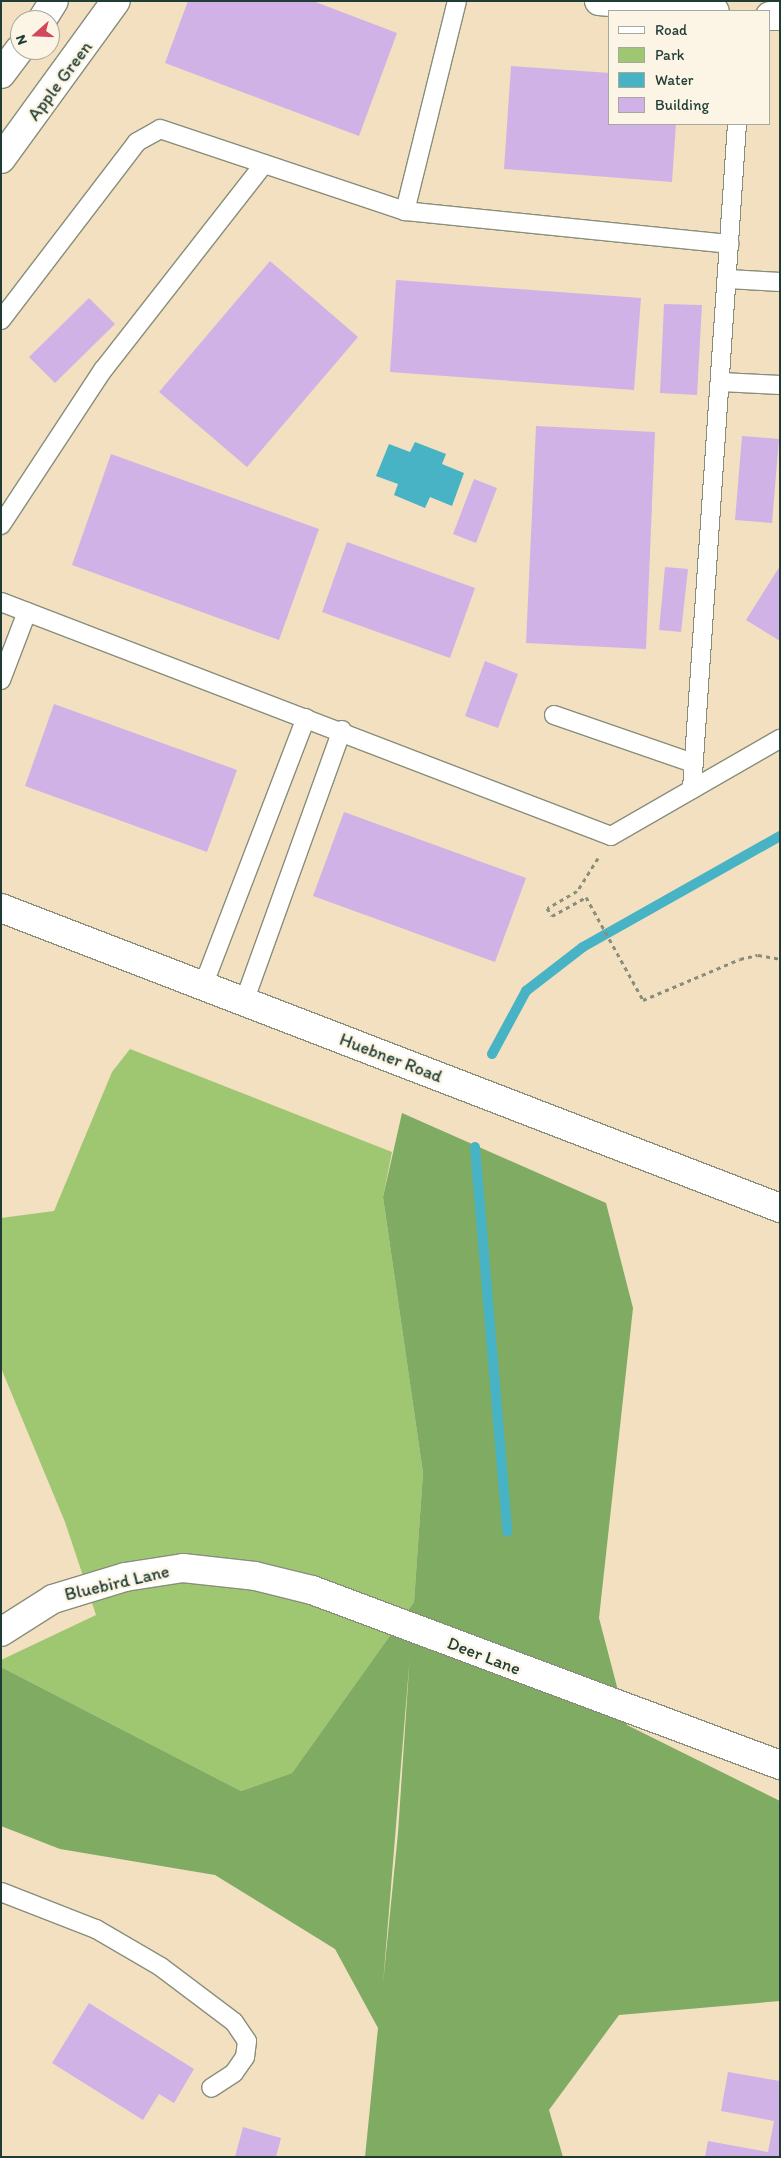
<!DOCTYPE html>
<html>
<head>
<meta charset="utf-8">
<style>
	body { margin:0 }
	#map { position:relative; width:781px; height:2158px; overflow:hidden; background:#f2e0c1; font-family:Itim,sans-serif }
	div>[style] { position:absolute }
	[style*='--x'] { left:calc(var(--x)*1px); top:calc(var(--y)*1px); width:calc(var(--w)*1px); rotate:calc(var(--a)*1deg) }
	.green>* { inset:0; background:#9fc671 }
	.forest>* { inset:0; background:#7fab63 }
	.water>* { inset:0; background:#47b3c4 }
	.stream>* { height:10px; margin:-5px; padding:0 5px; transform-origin:5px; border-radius:5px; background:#47b3c4 }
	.building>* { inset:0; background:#d0b2e7 }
	.path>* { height:3px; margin-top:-1.5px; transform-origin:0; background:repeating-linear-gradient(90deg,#888e7a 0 4px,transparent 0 8px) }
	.roads { filter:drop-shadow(1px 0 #888e7a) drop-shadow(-1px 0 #888e7a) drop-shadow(0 1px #888e7a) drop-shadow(0 -1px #888e7a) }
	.service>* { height:18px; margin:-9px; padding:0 9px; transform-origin:9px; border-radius:9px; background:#fff }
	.minor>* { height:28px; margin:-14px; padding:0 14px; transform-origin:14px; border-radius:14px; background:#fff }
	.primary>* { height:28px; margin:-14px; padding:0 14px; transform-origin:14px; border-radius:14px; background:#fff }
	span { translate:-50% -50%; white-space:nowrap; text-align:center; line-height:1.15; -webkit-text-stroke:5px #fcf5e5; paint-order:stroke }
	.street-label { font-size:18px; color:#1f3d34 }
	.frame { position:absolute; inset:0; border:2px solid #1f3d34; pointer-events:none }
	.legend { position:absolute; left:608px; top:10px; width:162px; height:115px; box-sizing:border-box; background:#fcf5e5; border:1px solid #a4ab9e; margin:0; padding:6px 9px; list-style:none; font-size:15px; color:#1f3d34 }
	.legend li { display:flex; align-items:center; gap:10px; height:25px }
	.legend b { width:25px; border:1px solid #a4ab9e }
	.north { position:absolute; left:10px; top:10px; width:50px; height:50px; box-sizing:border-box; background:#fcf5e5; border:1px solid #a4ab9e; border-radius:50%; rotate:250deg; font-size:14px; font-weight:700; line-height:20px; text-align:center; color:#1f3d34 }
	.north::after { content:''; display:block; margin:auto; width:18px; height:22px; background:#d1495b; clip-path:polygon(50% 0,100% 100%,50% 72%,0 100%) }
</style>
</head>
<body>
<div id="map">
	<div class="green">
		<i style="clip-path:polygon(130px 1049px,392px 1152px,383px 1197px,423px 1473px,414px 1602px,292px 1773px,241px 1791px,1px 1667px,1px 1660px,96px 1615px,65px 1522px,1px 1368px,1px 1218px,54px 1211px,112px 1072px)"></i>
	</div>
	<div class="forest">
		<i style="clip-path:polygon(evenodd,402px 1113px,606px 1203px,633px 1308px,599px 1618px,627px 1725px,780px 1801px,780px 2001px,619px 2015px,549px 2110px,563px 2157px,365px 2157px,378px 2028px,335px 1949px,215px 1875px,60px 1849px,1px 1826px,1px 1667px,241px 1791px,292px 1773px,414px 1602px,423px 1473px,383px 1197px,402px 1113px,410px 1654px,398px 1833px,383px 1984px,410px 1655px,410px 1654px)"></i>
	</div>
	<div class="water">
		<i style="clip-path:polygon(415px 442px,446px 454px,442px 464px,464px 473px,452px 506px,430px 497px,425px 508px,394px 495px,398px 484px,376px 476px,389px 444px,410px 452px)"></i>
	</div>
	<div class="stream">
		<i style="--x:492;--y:1054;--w:72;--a:-61.6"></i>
		<i style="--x:526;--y:991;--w:72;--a:-37.7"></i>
		<i style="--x:583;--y:947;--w:226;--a:-29.4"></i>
		<i style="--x:475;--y:1147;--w:386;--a:85.2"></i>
	</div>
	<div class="building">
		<i style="clip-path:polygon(188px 1px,313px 1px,397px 33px,359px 136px,165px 63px)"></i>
		<i style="clip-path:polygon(511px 66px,610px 73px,610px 124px,676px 124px,672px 182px,504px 169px)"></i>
		<i style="clip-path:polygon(270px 261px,358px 337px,247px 467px,159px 392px)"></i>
		<i style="clip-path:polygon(396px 280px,641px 298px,634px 390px,390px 372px)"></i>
		<i style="clip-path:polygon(89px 298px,115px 324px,55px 383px,29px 357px)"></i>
		<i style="clip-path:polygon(664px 304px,702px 305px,697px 395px,660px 393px)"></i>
		<i style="clip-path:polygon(536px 426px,655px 432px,646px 649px,526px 643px)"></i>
		<i style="clip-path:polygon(742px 436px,779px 439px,772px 523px,735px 520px)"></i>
		<i style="clip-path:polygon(111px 454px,319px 529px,279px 640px,72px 565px)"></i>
		<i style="clip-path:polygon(474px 479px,497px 488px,476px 543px,453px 534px)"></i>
		<i style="clip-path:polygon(347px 542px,475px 588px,450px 658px,322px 612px)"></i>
		<i style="clip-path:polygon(780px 566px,780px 641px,746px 620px)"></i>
		<i style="clip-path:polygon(665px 567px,688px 569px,681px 632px,659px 630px)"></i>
		<i style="clip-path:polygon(485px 661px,518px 674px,498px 728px,465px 716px)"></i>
		<i style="clip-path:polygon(54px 704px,237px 770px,207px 852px,25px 786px)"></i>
		<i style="clip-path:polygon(344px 812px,526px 878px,495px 962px,313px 896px)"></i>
		<i style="clip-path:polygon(89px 2003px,194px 2069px,174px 2103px,159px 2094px,143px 2120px,52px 2063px)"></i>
		<i style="clip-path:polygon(728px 2072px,780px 2081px,780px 2157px,705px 2157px,708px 2141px,768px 2152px,774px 2121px,721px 2111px)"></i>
		<i style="clip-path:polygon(243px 2127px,281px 2138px,276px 2157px,235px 2157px)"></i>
	</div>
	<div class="path">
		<i style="--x:598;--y:858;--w:39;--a:122"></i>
		<i style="--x:577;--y:891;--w:34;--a:150"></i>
		<i style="--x:547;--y:908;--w:9;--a:58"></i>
		<i style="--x:552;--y:916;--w:39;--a:-29"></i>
		<i style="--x:586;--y:897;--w:118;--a:61"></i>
		<i style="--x:643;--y:1000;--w:105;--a:-22.9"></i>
		<i style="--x:740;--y:959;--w:18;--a:-13"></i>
		<i style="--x:758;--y:955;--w:22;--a:10"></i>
	</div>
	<div class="roads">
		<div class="service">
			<i style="--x:405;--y:211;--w:216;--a:-76.1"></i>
			<i style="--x:728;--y:279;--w:52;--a:3.3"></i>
			<i style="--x:1;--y:320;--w:224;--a:-52.6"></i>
			<i style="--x:137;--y:142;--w:26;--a:-29"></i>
			<i style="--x:160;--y:129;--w:258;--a:18.5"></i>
			<i style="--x:405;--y:211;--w:326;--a:5.8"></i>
			<i style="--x:721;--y:382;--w:59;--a:2.9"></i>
			<i style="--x:1;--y:525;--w:186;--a:-56.7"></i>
			<i style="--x:103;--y:370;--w:261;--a:-52"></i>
			<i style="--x:1;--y:602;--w:653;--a:20.99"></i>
			<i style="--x:611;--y:836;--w:195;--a:-29.9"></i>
			<i style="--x:1;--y:680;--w:73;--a:-69.1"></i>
			<i style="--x:554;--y:715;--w:147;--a:19.1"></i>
			<i style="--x:692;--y:789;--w:667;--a:-86.13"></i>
			<i style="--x:203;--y:986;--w:287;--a:-69"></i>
			<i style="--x:244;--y:1002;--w:289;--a:-70.2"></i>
			<i style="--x:1;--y:1892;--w:102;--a:21.3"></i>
			<i style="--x:96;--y:1929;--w:75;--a:30.3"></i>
			<i style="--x:161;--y:1967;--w:91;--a:37"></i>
			<i style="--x:234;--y:2022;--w:23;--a:56"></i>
			<i style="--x:247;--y:2041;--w:16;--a:97"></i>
			<i style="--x:245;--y:2057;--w:19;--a:125"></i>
			<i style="--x:234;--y:2073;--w:27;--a:147"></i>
		</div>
		<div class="minor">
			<i style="--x:599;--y:1;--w:116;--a:4.9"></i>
			<i style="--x:770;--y:16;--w:10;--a:0"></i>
			<i style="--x:42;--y:20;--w:22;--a:-58"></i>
			<i style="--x:1;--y:74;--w:31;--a:-53"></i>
			<i style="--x:1;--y:159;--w:195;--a:-54"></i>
			<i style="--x:1;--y:1632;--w:62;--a:-32.4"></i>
			<i style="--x:53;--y:1599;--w:75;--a:-17"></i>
			<i style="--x:125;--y:1577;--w:59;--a:-8.8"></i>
			<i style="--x:183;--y:1568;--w:72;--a:6.3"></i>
			<i style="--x:255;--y:1576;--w:59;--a:13.8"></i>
			<i style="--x:312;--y:1590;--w:500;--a:20.5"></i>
		</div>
		<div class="primary">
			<i style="--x:1;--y:908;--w:835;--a:21.06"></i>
		</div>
	</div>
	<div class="street-label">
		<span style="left:60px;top:81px;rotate:-53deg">Apple Green</span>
		<span style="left:391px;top:1058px;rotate:21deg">Huebner Road</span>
		<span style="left:117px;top:1583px;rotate:-13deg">Bluebird Lane</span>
		<span style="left:484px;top:1656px;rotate:21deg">Deer Lane</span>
	</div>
	<div class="frame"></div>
	<ul class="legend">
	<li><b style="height:6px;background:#fff"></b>Road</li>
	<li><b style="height:14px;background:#9fc671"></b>Park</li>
	<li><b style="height:14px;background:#47b3c4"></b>Water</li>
	<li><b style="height:14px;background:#d0b2e7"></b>Building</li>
	</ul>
	<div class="north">N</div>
</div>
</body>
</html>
